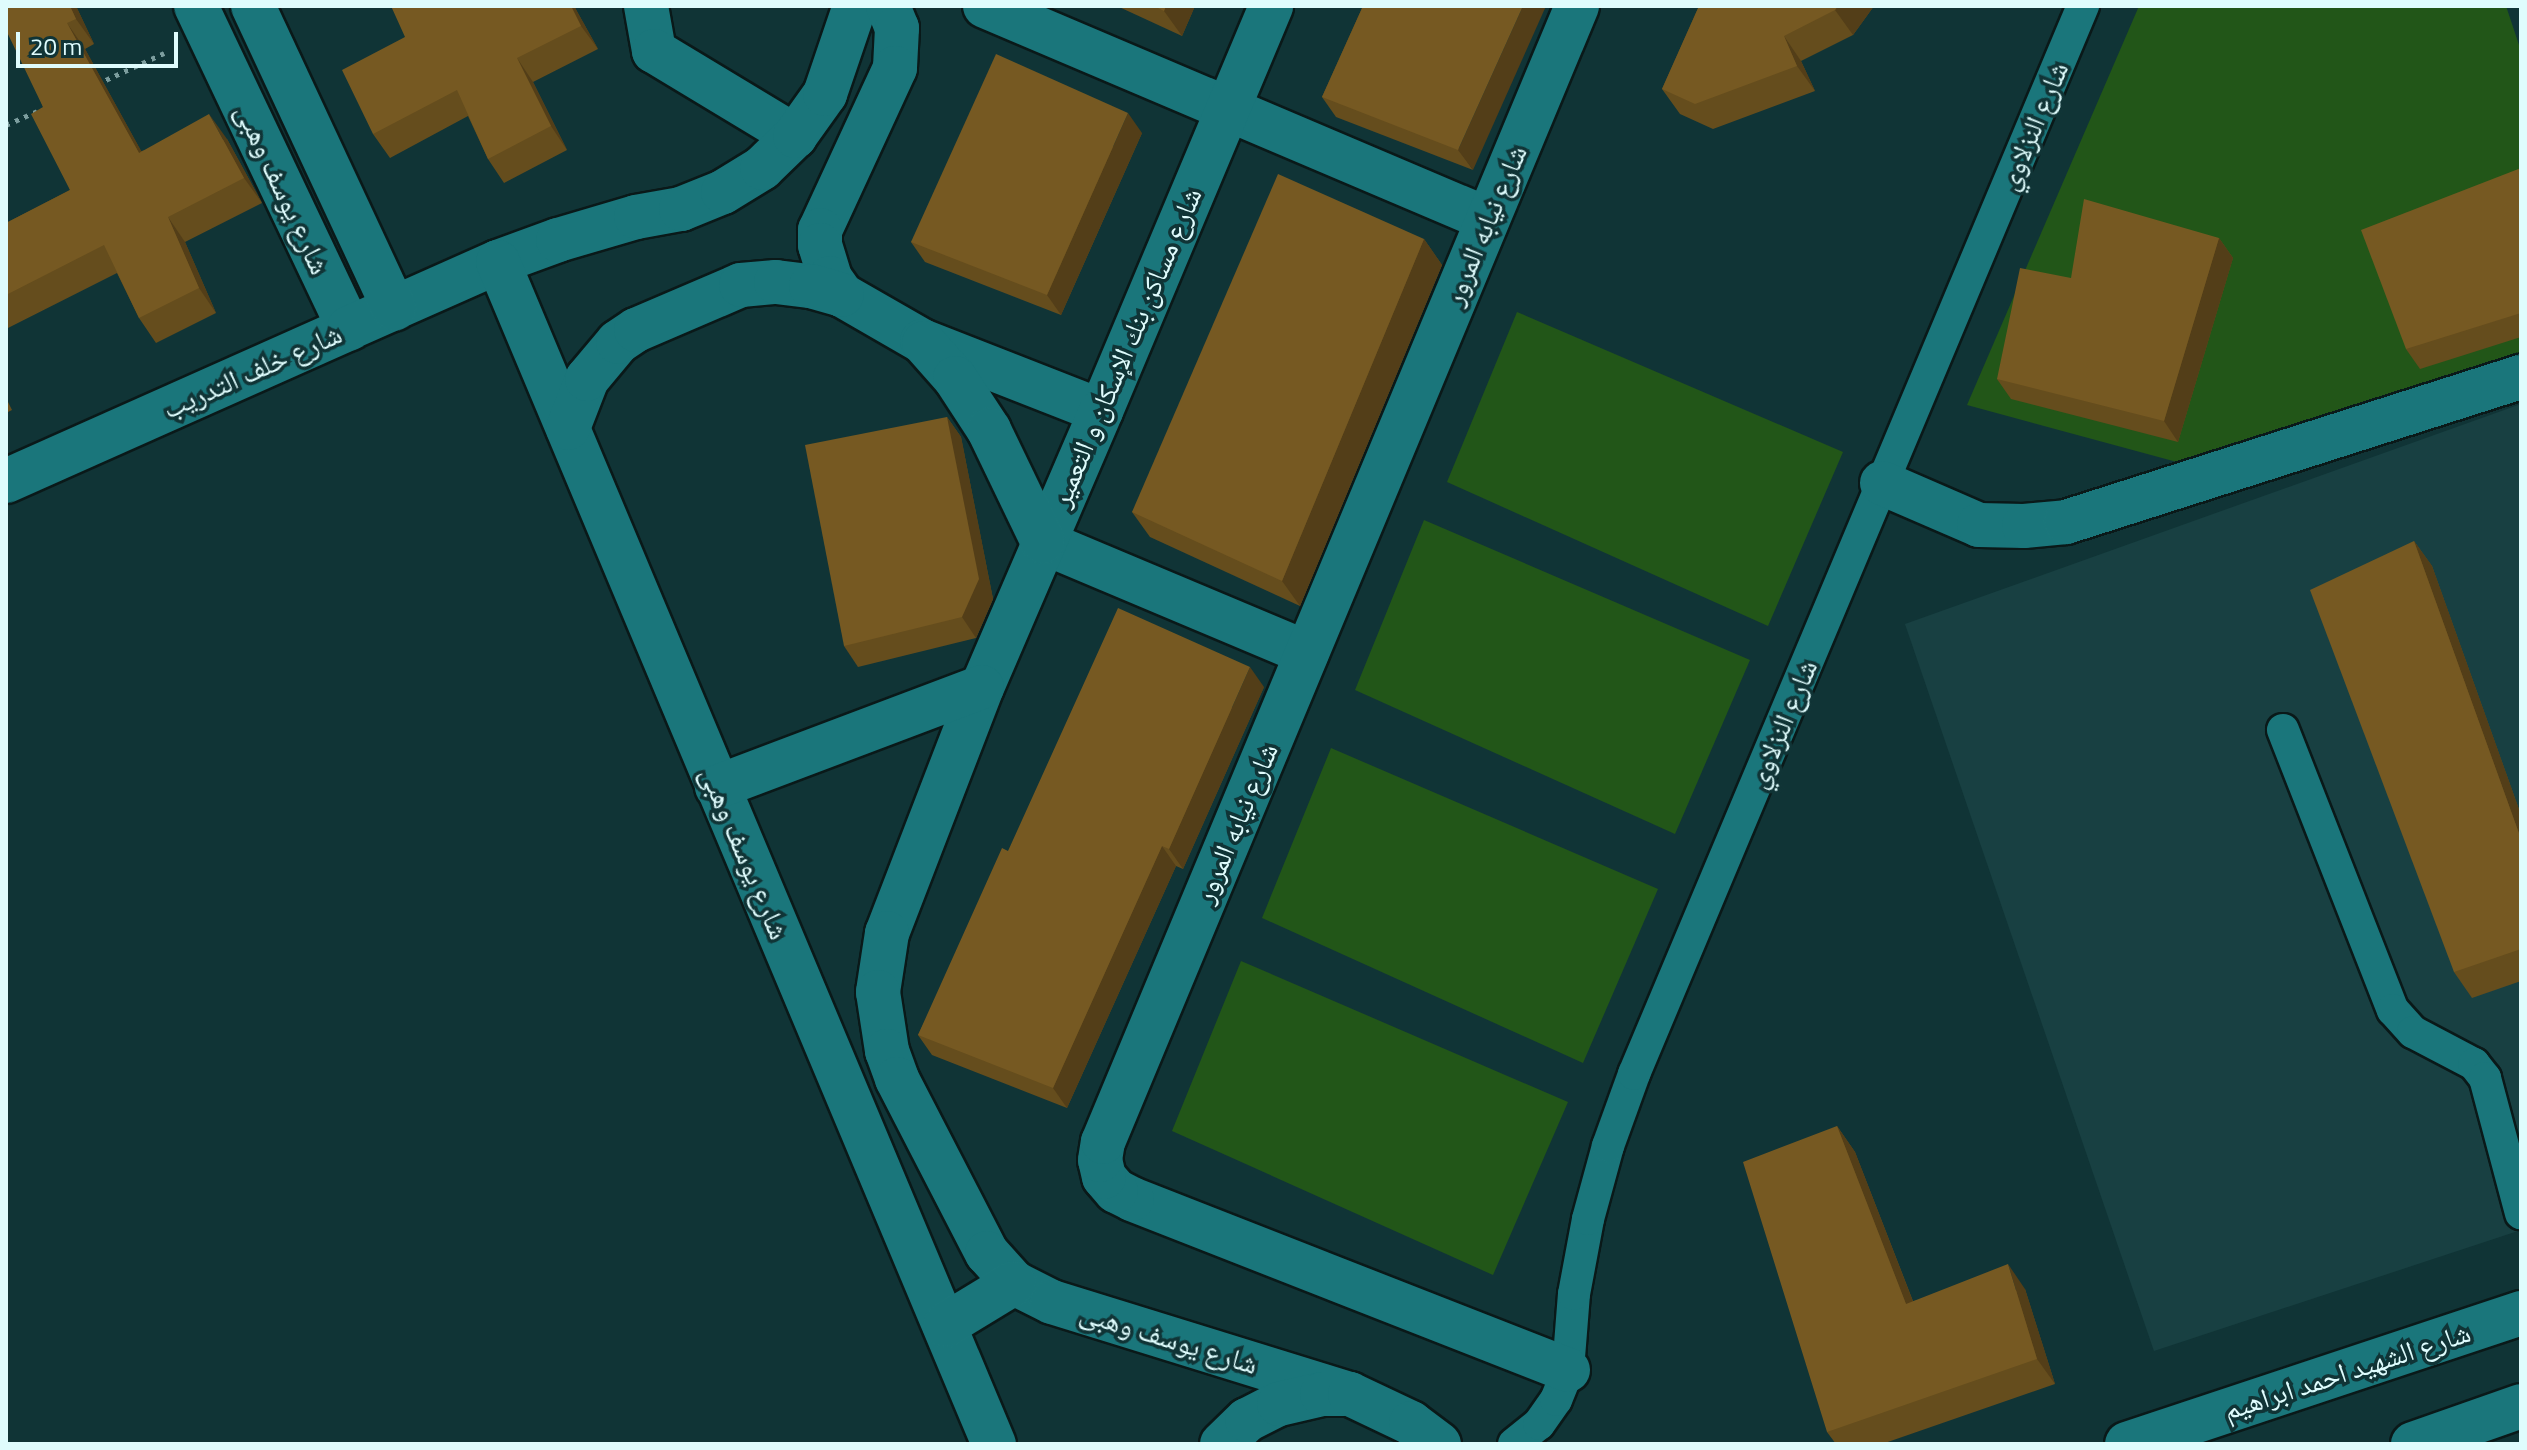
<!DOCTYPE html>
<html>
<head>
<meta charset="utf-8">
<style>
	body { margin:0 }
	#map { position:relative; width:2527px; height:1450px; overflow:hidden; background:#103436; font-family:"Titillium Web","Noto Naskh Arabic",sans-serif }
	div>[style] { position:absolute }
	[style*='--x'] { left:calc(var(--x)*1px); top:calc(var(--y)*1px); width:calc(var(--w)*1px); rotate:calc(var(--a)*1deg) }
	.built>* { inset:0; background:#184042 }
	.green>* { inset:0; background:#225618 }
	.path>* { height:5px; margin-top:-2.5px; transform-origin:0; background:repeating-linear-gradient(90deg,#7c9d9e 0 4px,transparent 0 10px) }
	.roads { filter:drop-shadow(2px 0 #0a1919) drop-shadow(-2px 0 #0a1919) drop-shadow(0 2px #0a1919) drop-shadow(0 -2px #0a1919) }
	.service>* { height:32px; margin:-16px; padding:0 16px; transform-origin:16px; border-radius:16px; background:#1a767b }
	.minor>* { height:44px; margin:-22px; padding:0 22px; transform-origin:22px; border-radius:22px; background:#1a767b }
	.tertiary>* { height:44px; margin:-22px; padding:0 22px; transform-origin:22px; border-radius:22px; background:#1a767b }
	.secondary>* { height:44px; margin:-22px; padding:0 22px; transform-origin:22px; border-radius:22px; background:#1a767b }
	.wall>* { inset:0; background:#654d1d }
	.shaded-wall>* { inset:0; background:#533e18 }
	.building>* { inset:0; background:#765922 }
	span { translate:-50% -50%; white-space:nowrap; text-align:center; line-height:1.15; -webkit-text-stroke:7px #103436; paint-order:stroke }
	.street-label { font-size:28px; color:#dffcfd }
	.frame { position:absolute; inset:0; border:8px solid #dffcfd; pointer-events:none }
	.scale { position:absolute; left:16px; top:32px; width:162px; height:36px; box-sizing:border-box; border:4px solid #dffcfd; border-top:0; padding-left:10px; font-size:24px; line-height:28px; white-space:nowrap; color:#dffcfd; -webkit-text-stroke:6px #103436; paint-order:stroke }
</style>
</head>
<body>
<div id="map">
	<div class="built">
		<i style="clip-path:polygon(2521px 404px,2521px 1230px,2154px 1351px,1905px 624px)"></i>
	</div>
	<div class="green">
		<i style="clip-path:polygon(2139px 6px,2506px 6px,2521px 51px,2521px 368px,2199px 468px,1967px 405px)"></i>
		<i style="clip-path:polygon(1517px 312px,1843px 452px,1768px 626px,1447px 482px)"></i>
		<i style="clip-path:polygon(1424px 520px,1750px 660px,1675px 834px,1355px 690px)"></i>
		<i style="clip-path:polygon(1331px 748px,1658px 889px,1583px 1063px,1262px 918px)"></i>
		<i style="clip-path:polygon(1241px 961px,1568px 1102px,1493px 1275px,1172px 1131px)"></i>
	</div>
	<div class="path">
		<i style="--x:97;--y:84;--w:74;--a:-24.8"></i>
		<i style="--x:6;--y:125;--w:34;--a:-24"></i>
	</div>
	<div class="roads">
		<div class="service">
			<i style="--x:2283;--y:730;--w:301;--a:68.6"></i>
			<i style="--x:2393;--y:1010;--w:30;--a:48"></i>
			<i style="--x:2413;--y:1032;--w:69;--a:27.7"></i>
			<i style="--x:2474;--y:1064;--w:18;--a:52"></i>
			<i style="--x:2485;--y:1078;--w:140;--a:75.1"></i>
			<i style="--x:1514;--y:1444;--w:32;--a:-39"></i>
			<i style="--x:1539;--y:1424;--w:29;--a:-55"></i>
			<i style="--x:1556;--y:1400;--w:32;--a:-68"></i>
			<i style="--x:1568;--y:1370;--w:76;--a:-85.5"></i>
			<i style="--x:1574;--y:1294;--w:76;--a:-79.4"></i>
			<i style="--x:1588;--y:1219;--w:76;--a:-74.7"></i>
			<i style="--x:1608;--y:1146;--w:77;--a:-70.1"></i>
			<i style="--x:1634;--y:1074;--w:1159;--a:-67.2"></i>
		</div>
		<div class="minor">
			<i style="--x:646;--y:6;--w:46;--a:79.9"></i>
			<i style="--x:654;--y:51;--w:165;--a:31.1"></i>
			<i style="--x:985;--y:6;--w:545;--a:22.99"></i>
			<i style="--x:1101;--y:411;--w:439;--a:-67.2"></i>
			<i style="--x:6;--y:481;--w:376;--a:-24"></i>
			<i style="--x:1882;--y:483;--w:106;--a:23.4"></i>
			<i style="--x:1979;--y:525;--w:45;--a:1.3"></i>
			<i style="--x:2024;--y:526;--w:42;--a:-5.4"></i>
			<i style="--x:2066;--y:522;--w:478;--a:-17.7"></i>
			<i style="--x:1043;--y:542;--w:286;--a:22.8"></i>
			<i style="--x:1568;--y:1370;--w:468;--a:-158.6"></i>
			<i style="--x:1132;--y:1199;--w:18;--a:-153"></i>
			<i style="--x:1116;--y:1191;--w:18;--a:-131"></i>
			<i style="--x:1104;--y:1177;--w:17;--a:-103"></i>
			<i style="--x:1100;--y:1160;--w:18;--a:-81"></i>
			<i style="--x:1103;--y:1142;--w:1231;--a:-67.35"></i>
		</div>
		<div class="tertiary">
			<i style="--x:196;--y:6;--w:357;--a:64.6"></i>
			<i style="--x:349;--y:328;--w:163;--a:-23.9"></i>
			<i style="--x:498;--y:262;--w:64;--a:-20.1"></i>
			<i style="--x:558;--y:240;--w:81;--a:-16.4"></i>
			<i style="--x:636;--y:217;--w:46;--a:-10.1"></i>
			<i style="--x:681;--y:209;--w:45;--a:-22"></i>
			<i style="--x:723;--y:192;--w:46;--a:-31.6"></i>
			<i style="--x:762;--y:168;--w:46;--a:-44.1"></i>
			<i style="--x:795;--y:136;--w:52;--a:-54.5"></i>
			<i style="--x:825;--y:94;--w:93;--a:-71.2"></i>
			<i style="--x:253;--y:6;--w:334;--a:65"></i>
			<i style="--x:888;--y:6;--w:24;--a:68"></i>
			<i style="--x:897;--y:28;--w:40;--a:92.9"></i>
			<i style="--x:895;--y:68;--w:179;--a:114.8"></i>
			<i style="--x:820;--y:230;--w:15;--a:90"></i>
			<i style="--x:820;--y:245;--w:34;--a:73"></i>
			<i style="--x:830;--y:278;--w:21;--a:55"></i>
			<i style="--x:842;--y:295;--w:92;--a:29.9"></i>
			<i style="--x:922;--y:341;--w:192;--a:21.4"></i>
			<i style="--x:1101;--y:411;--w:301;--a:113.3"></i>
			<i style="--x:982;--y:687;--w:264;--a:111.1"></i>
			<i style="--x:887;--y:933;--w:60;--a:98.7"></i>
			<i style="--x:878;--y:992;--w:60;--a:81.3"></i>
			<i style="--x:887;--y:1051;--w:30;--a:70"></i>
			<i style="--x:897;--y:1079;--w:196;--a:62.7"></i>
			<i style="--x:987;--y:1253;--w:40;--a:48"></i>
			<i style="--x:1014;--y:1283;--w:42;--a:26.6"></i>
			<i style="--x:1052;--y:1302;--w:312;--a:17.2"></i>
			<i style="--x:498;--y:262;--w:1282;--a:67.24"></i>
			<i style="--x:924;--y:343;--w:47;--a:48.5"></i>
			<i style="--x:955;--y:378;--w:62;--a:56.8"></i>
			<i style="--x:989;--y:430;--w:124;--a:64.3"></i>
			<i style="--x:568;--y:428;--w:53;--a:-68.8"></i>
			<i style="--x:587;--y:379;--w:48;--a:-50"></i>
			<i style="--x:618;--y:342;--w:22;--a:-34"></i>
			<i style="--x:636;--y:330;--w:114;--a:-23.2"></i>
			<i style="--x:741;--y:285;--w:35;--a:-5"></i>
			<i style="--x:776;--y:282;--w:35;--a:7"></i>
			<i style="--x:811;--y:286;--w:32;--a:16"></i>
			<i style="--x:717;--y:787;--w:283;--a:-20.7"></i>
			<i style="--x:945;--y:1325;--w:81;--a:-31.3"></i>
		</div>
		<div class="secondary">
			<i style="--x:1222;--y:1444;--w:35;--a:-44"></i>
			<i style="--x:1247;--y:1420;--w:36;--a:-27"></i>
			<i style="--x:1279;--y:1404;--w:44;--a:-13.1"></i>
			<i style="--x:1322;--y:1394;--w:28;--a:0"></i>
			<i style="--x:1350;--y:1394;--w:68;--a:25.4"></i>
			<i style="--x:1411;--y:1423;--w:35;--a:37"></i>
			<i style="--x:2127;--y:1444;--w:415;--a:-18.4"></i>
			<i style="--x:2413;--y:1444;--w:114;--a:-19.4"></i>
		</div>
	</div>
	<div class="wall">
		<i style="clip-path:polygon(6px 6px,76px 6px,94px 44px,85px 49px,141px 151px,227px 139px,262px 203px,185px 242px,216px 313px,156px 343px,139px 318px,117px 273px,6px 329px,6px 223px,70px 190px,43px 107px)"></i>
		<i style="clip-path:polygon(574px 6px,598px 49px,533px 82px,567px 150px,504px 183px,488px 159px,468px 116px,390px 158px,373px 134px,405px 37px)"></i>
		<i style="clip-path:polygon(1117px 6px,1195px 6px,1182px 36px)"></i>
		<i style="clip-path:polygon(1363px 6px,1473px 170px,1336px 117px,1322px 97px)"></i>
		<i style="clip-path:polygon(1699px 6px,1874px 6px,1853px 35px,1801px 61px,1815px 91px,1713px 129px,1680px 114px,1662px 89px)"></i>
		<i style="clip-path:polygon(1142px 133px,1061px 315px,925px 262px,911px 242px)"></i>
		<i style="clip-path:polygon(2521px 168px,2521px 337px,2420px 369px,2406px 349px)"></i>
		<i style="clip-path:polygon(2219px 238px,2233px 258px,2178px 442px,2011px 399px,1997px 379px,2071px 278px)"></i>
		<i style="clip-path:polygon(1424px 239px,1442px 265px,1300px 606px,1150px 537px,1132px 512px)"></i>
		<i style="clip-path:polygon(6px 398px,12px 410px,6px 413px)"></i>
		<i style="clip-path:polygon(947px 417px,961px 437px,993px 599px,976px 638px,858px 667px,844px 646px)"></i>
		<i style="clip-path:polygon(2414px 541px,2432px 566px,2521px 815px,2521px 981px,2472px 998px,2454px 972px)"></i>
		<i style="clip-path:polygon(1264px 687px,1183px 869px,1176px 866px,1067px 1108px,932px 1055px,918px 1035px,1008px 851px)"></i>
		<i style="clip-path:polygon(1837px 1126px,1855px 1152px,1913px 1301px,2025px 1289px,2055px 1384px,1882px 1444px,1836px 1444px,1827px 1432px)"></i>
	</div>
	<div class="shaded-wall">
		<i style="clip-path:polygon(70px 6px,76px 6px,94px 44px,76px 19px)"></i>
		<i style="clip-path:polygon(571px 6px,574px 6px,598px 49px,581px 26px)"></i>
		<i style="clip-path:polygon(1166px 6px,1195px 6px,1182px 36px,1164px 11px)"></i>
		<i style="clip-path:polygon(1523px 6px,1546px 6px,1473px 170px,1458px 150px)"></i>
		<i style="clip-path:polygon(1838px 6px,1874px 6px,1853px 35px,1835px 10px)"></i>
		<i style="clip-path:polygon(67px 23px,85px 49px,156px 178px,139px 153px)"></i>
		<i style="clip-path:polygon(1784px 36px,1801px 61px,1815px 91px,1797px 66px)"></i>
		<i style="clip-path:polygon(517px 58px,533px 82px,567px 150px,551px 126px)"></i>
		<i style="clip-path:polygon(1128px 113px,1142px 133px,1061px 315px,1047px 295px)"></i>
		<i style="clip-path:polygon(209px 114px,227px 139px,262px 203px,244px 178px)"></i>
		<i style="clip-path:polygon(168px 217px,185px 242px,216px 313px,199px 288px)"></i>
		<i style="clip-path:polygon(2219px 238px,2233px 258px,2178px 442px,2164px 421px)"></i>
		<i style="clip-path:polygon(1424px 239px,1442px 265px,1300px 606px,1282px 581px)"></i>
		<i style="clip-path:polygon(947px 417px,961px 437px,993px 599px,976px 638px,962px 617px)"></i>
		<i style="clip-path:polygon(2414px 541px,2432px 566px,2521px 815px,2521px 839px)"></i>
		<i style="clip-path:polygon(1250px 667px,1264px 687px,1183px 869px,1169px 849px)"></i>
		<i style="clip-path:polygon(1162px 846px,1176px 866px,1067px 1108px,1053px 1088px)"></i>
		<i style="clip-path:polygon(1837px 1126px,1855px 1152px,1924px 1330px,1906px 1304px)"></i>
		<i style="clip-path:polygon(2008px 1264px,2025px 1289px,2055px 1384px,2037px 1359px)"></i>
	</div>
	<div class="building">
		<i style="clip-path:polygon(6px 6px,70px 6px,76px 19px,67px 23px,139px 153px,209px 114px,244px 178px,168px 217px,199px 288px,139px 318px,104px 245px,6px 295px,6px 223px,70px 190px,31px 114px,43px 107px,6px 30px)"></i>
		<i style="clip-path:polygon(391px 6px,571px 6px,581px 26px,517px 58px,551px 126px,488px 159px,457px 90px,373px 134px,342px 70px,405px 37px)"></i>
		<i style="clip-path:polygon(1154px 6px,1166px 6px,1164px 11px)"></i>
		<i style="clip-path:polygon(1363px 6px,1523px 6px,1458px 150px,1322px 97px)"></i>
		<i style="clip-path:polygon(1699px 6px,1838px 6px,1835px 10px,1784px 36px,1797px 66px,1695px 104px,1662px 89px)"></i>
		<i style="clip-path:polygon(996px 54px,1128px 113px,1047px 295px,911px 242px)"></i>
		<i style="clip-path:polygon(2521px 168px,2521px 313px,2406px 349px,2361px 230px)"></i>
		<i style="clip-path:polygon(1278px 174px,1424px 239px,1282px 581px,1132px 512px)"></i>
		<i style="clip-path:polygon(2084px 199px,2219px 238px,2164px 421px,1997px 379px,2020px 268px,2071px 278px)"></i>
		<i style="clip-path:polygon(947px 417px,979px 579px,962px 617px,844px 646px,805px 445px)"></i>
		<i style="clip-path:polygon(2414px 541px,2521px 839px,2521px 949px,2454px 972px,2310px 590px)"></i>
		<i style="clip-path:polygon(1118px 608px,1250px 667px,1169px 849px,1162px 846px,1053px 1088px,918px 1035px,1002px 848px,1008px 851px)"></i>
		<i style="clip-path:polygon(1837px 1126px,1906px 1304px,2008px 1264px,2037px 1359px,1827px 1432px,1743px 1162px)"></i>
	</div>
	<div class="street-label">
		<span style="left:2033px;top:126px;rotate:-67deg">شارع النزلاوي</span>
		<span style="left:283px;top:189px;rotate:65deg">شارع يوسف وهبى</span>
		<span style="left:1485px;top:225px;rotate:-67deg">شارع نيابه المرور</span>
		<span style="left:1126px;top:347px;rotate:-67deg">شارع مساكن بنك الإسكان و التعمير</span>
		<span style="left:252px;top:371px;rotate:-24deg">شارع خلف التدريب</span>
		<span style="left:1782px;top:724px;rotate:-67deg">شارع النزلاوي</span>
		<span style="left:1236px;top:823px;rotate:-67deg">شارع نيابه المرور</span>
		<span style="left:745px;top:853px;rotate:67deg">شارع يوسف وهبى</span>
		<span style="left:1169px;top:1338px;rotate:17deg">شارع يوسف وهبى</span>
		<span style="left:2347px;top:1371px;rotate:-18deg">شارع الشهيد احمد ابراهيم</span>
	</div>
	<div class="frame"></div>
	<div class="scale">20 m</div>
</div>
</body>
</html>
